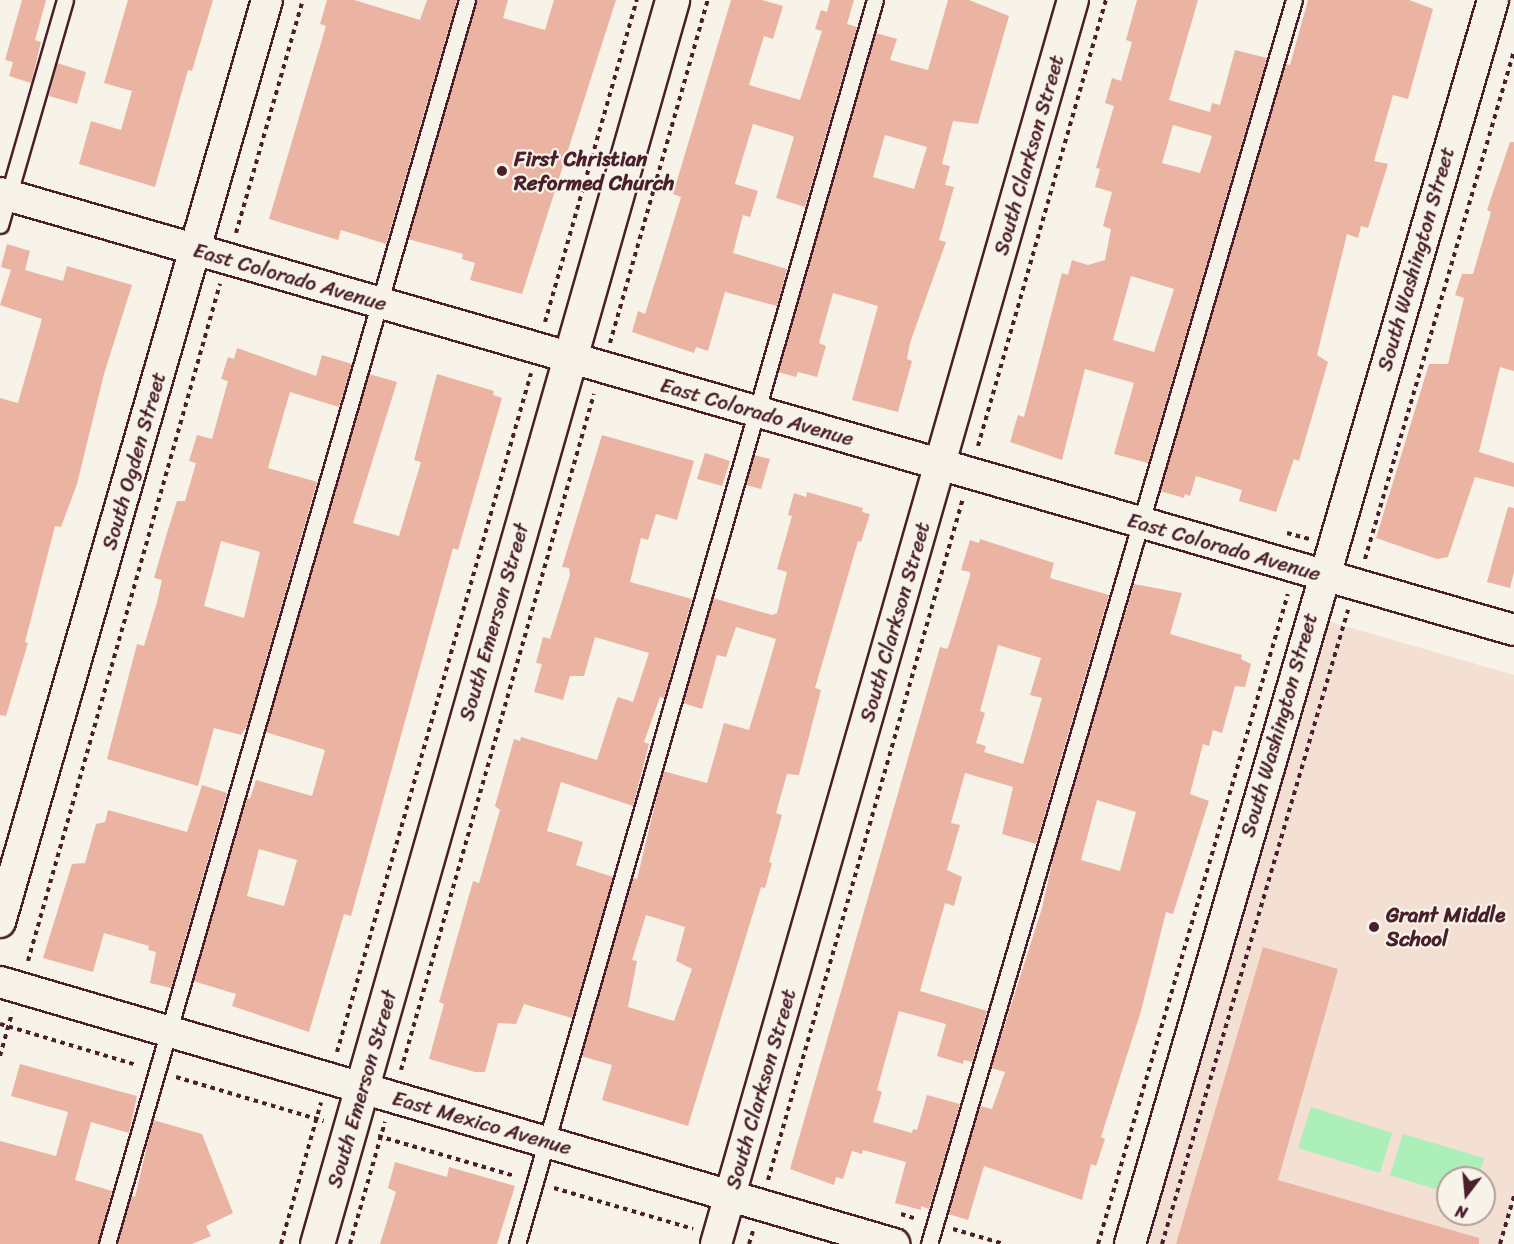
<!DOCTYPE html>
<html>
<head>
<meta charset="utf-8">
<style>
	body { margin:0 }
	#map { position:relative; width:1514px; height:1244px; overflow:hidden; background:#f7f3e8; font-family:Sriracha,sans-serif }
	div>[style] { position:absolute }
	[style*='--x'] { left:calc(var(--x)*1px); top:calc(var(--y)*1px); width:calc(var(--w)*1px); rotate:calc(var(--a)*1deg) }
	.built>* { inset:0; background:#f3e0d3 }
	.green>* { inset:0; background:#acefb9 }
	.building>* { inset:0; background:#ebb3a1 }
	.path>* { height:4px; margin-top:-2px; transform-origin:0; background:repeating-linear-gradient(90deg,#4a1f2b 0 4.5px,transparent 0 9px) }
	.roads { filter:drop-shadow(2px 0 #4a1f2b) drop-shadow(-2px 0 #4a1f2b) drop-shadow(0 2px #4a1f2b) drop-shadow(0 -2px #4a1f2b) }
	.service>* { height:15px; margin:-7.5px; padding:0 7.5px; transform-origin:7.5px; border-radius:7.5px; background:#f7f3e8 }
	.minor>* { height:30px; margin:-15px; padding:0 15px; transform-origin:15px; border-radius:15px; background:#f7f3e8 }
	.tertiary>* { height:33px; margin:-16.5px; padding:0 16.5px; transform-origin:16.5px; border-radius:16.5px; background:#f7f3e8 }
	.dots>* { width:16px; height:16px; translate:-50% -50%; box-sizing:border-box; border:3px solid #f7f3e8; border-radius:50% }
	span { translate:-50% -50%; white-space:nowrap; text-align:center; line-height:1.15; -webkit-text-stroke:4.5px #f7f3e8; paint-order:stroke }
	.street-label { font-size:21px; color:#4a1f2b }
	.poi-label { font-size:21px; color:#4a1f2b; font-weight:700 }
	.left { translate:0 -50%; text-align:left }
	.north { position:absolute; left:1436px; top:1166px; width:60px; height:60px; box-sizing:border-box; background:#f7f3e8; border:2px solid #b29e9c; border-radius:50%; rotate:196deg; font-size:16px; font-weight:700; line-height:24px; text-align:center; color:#4a1f2b }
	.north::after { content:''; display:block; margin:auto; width:21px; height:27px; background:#4a1f2b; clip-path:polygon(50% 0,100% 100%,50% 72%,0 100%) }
</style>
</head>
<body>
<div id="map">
	<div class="built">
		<i style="clip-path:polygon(evenodd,1324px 620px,1514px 675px,1514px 1197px,1500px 1244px,1142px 1244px,1324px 620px,1448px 1178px,1484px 1178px,1484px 1214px,1448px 1214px,1448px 1178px)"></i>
	</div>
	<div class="green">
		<i style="clip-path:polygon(1311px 1107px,1392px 1133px,1380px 1173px,1298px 1148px)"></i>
		<i style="clip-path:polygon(1403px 1134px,1484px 1158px,1478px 1178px,1448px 1178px,1448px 1193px,1390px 1175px)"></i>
	</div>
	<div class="building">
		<i style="clip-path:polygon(22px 0,46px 0,35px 40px,41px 42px,31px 83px,9px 76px,13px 62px,5px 60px)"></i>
		<i style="clip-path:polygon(128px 0,213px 0,192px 71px,188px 70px,155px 187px,79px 164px,91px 121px,121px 130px,132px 91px,104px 83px)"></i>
		<i style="clip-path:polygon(327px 0,354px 0,420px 20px,427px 0,457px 0,386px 244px,341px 230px,338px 240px,269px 219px,326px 26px,320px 24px)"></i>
		<i style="clip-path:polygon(476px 0,508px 0,503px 18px,545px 30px,554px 0,616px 0,522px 294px,470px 280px,475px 263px,462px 259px,463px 254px,408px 239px)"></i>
		<i style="clip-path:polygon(731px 0,762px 0,783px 6px,773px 39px,764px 36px,749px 85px,800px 100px,822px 31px,815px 29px,821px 10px,827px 12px,830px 0,854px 0,847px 24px,857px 27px,805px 207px,776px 198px,794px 137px,790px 135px,753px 124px,736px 180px,735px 184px,758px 191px,750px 217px,743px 215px,733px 253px,787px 269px,777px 306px,725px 292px,708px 351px,696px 347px,694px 353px,632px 332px,638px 311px,645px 314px,661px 263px,681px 197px,673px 194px)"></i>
		<i style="clip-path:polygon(evenodd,948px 0,969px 0,1009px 16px,978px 124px,953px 121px,942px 164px,950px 166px,945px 185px,954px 187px,939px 240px,946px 242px,910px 343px,907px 359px,912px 361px,898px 412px,852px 400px,878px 306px,833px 293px,819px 343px,826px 346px,817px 377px,798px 372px,796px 377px,778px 372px,876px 33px,897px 39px,890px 60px,928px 70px,948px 0,885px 135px,927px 147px,914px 189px,873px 177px,885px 135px)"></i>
		<i style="clip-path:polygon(evenodd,1137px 0,1198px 0,1169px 100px,1210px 112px,1212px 103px,1220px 105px,1235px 50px,1267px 58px,1148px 463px,1114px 454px,1134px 383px,1085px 369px,1062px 460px,1010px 442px,1018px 415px,1024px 417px,1062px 273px,1068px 275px,1072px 260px,1088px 265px,1105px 260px,1111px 229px,1103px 226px,1112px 192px,1095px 187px,1100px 169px,1096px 168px,1114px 106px,1105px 103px,1112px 78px,1121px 81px,1132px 42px,1126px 40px,1137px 0,1173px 125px,1212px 136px,1200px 173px,1162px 163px,1173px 125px,1137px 0,1131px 276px,1174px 289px,1154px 352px,1113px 340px,1131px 276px)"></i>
		<i style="clip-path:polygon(1308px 0,1409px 0,1433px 9px,1408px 99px,1393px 95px,1374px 161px,1388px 164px,1368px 228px,1361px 226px,1358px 238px,1347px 234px,1317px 355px,1328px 362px,1299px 461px,1294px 459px,1276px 512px,1239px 501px,1242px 490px,1196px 476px,1190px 496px,1185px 494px,1184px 498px,1160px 491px,1286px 64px,1290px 65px)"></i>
		<i style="clip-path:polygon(57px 63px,86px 72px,77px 104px,49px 96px)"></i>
		<i style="clip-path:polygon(1510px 142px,1514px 142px,1514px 371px,1500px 367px,1479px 452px,1514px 463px,1514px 487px,1475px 477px,1448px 557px,1437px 559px,1376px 538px,1429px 364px,1448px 364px,1464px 298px,1455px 295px,1462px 274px,1473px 274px,1491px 212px,1487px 210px)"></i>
		<i style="clip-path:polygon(7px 244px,30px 251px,25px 270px,63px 281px,67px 266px,132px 285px,104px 374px,77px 484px,61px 527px,55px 526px,25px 642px,28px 643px,6px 716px,0 715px,0 398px,18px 403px,42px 319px,0 305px,11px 270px,1px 267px)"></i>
		<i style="clip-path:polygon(evenodd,237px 348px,316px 376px,322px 355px,352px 364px,339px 407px,290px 392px,268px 468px,317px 482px,247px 726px,241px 735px,214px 728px,198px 786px,107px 759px,137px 644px,144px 646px,157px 602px,162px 580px,154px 578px,167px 533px,177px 501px,185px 501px,196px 463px,189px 461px,197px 435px,212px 439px,228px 381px,221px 379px,228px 357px,234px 359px,237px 348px,221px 541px,260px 552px,244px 618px,204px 606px,221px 541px)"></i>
		<i style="clip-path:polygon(evenodd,369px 374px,397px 382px,353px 523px,399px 536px,421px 462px,414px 460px,437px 374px,494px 391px,493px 395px,502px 398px,458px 550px,453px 548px,351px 916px,344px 914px,309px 1032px,232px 1006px,236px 994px,193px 981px,246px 798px,250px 799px,256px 780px,312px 796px,325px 750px,265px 732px,369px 374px,259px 849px,297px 860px,284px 906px,247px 896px,259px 849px)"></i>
		<i style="clip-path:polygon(602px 435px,694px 461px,677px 520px,656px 514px,648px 540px,641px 538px,630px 582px,692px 599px,664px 698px,660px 697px,644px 742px,649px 744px,633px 806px,561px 782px,547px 831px,583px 842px,576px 865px,613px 877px,572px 1018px,524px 1004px,516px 1024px,498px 1023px,485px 1072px,475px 1072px,429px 1059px,444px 1004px,439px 1002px,473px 881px,479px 883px,500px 810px,495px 806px,514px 739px,520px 741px,521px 737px,597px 760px,616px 701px,618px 697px,633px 702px,649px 653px,595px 637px,584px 676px,570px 676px,563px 700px,534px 692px,542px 664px,536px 663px,543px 637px,550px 639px,570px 575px,569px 568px,562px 567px)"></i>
		<i style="clip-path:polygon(705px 453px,730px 461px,722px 486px,697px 479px)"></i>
		<i style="clip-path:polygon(754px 455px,770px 459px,761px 489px,746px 485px)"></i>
		<i style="clip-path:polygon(evenodd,807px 492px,863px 508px,862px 512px,870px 514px,861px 542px,858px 541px,815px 688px,821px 690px,799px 775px,787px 774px,776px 813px,782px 815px,769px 862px,772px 863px,765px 888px,761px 887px,688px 1126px,602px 1100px,612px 1065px,581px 1056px,633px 878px,637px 879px,663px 771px,707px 783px,724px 723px,749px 730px,765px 677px,776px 639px,736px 627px,726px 657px,717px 655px,702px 709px,683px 703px,713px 598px,772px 615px,777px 613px,787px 572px,777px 569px,792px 516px,788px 515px,794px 493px,806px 497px,807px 492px,646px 915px,685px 927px,676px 961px,692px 969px,674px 1021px,628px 1007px,637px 961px,632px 960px,646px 915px)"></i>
		<i style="clip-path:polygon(1508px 507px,1514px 508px,1514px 572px,1510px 588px,1487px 582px)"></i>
		<i style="clip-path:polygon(evenodd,980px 539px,1054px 563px,1050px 578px,1109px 595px,1036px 844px,1002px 834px,1013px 787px,965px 773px,951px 823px,960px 825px,947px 870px,962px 877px,954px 906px,945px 903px,920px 991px,987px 1011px,972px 1062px,964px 1060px,963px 1064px,937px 1056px,946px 1024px,899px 1011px,877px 1090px,882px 1092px,873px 1122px,912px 1133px,913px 1129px,917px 1130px,927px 1095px,960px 1104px,929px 1209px,921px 1206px,921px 1210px,895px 1203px,906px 1162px,863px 1150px,862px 1154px,852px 1151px,843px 1179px,836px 1177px,834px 1185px,790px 1169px,940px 647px,947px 649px,949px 645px,970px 576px,970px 572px,961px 570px,970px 540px,979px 543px,980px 539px,998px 645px,1041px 658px,1030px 695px,1042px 698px,1023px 764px,984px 752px,986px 746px,976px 743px,985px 713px,980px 711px,998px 645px)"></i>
		<i style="clip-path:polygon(evenodd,1134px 584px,1182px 593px,1170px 634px,1242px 655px,1241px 659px,1251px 664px,1245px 687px,1235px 686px,1222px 733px,1213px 730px,1209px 746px,1203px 744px,1190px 794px,1209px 801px,1173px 914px,1166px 912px,1141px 1011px,1101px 1137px,1105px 1139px,1096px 1166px,1091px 1164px,1082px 1200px,984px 1166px,968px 1220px,948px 1214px,979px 1110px,981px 1106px,992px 1109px,1005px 1072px,991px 1068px,1042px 908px,1055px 850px,1134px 584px,1097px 800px,1136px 812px,1120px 871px,1081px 860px,1097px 800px)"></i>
		<i style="clip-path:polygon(202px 785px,227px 793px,171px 988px,150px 983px,156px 952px,148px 950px,149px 946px,104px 933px,93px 972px,43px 958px,72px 864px,85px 863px,96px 824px,105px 822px,108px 810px,187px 832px)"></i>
		<i style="clip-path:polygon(1263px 947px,1338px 969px,1278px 1180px,1479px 1238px,1479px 1244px,1176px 1244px)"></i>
		<i style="clip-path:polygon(20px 1064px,137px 1096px,129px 1133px,91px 1122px,75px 1180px,112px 1191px,98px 1244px,0 1244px,0 1141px,56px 1156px,68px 1112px,11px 1096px)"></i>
		<i style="clip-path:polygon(153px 1120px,202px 1134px,233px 1213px,206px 1226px,211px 1236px,192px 1244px,117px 1244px,131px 1196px,135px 1197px)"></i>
		<i style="clip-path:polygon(395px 1162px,447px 1177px,449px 1167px,515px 1186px,497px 1244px,380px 1244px,396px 1192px,388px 1188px)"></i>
	</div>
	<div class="path">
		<i style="--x:236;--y:233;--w:242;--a:-74"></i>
		<i style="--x:545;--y:322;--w:335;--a:-74.1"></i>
		<i style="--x:610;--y:343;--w:357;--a:-74.1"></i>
		<i style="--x:978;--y:446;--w:464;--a:-74"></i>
		<i style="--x:1287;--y:533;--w:23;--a:15"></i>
		<i style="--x:1365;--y:559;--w:529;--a:-73.65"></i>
		<i style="--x:28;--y:961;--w:704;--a:-74.17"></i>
		<i style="--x:0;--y:1024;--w:143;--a:16.7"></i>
		<i style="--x:337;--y:1052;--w:706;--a:-74.05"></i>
		<i style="--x:0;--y:1056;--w:45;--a:-74.4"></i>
		<i style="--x:401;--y:1070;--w:703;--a:-74.07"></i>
		<i style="--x:176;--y:1077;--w:154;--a:16.6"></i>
		<i style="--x:378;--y:1136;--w:143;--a:16.3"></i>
		<i style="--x:768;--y:1180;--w:709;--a:-74.04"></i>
		<i style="--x:554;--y:1188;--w:145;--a:16.4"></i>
		<i style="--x:901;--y:1214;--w:16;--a:18"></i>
		<i style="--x:953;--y:1229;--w:53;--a:16.4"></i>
		<i style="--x:281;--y:1244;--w:147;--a:-74.2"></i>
		<i style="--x:350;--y:1244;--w:127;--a:-74"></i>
		<i style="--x:749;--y:1244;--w:14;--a:-73"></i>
		<i style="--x:1098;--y:1244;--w:677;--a:-73.71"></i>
		<i style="--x:1162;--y:1244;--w:661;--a:-73.65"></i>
		<i style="--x:1500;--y:1244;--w:50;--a:-73.7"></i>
	</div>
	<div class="roads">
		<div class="service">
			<i style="--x:0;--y:225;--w:234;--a:-73.9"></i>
			<i style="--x:107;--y:1244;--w:1295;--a:-73.86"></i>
			<i style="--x:517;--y:1244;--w:1294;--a:-73.95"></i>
			<i style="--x:929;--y:1244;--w:1296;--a:-73.65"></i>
		</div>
		<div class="minor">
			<i style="--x:0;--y:193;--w:1576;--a:16.1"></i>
			<i style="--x:0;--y:922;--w:960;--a:-73.85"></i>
			<i style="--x:0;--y:982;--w:932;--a:16.33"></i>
			<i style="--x:716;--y:1244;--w:1294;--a:-73.99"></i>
			<i style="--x:1130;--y:1244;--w:1296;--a:-73.73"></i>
		</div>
		<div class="tertiary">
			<i style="--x:317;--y:1244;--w:1294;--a:-74.07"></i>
		</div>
	</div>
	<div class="dots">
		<i style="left:502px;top:171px;background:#4a1f2b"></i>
		<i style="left:1374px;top:927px;background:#4a1f2b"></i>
	</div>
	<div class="street-label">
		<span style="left:1029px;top:155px;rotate:-74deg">South Clarkson Street</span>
		<span style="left:1416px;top:259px;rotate:-74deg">South Washington Street</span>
		<span style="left:290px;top:277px;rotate:16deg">East Colorado Avenue</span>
		<span style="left:757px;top:412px;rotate:16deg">East Colorado Avenue</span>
		<span style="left:134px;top:461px;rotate:-74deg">South Ogden Street</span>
		<span style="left:1224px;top:547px;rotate:16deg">East Colorado Avenue</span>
		<span style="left:494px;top:622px;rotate:-74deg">South Emerson Street</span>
		<span style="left:895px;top:622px;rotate:-74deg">South Clarkson Street</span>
		<span style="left:1279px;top:725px;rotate:-74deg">South Washington Street</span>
		<span style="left:362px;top:1089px;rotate:-74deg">South Emerson Street</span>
		<span style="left:761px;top:1089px;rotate:-74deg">South Clarkson Street</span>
		<span style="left:482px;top:1123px;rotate:16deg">East Mexico Avenue</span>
	</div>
	<div class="poi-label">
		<span class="left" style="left:514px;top:171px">First Christian<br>Reformed Church</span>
		<span class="left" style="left:1386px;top:927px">Grant Middle<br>School</span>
	</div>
	<div class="north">N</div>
</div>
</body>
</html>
